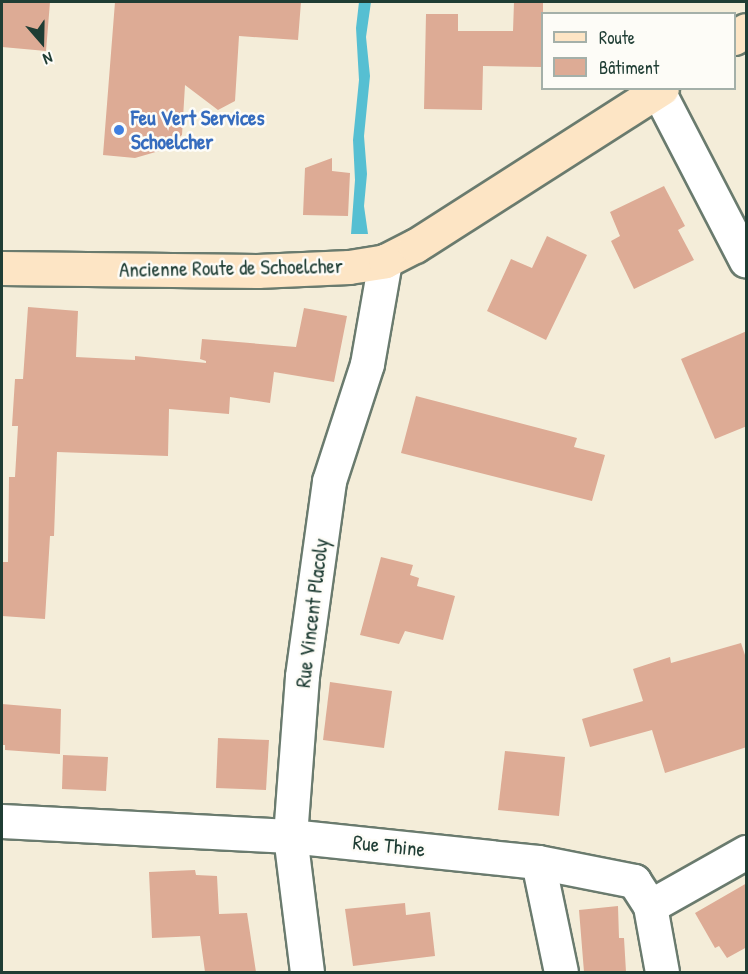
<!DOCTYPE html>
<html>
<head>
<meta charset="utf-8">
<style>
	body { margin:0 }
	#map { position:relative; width:748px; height:974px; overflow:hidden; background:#f4edd9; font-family:"Patrick Hand",sans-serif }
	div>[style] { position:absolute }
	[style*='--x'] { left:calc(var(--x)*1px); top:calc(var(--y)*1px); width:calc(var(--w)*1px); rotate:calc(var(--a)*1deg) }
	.water>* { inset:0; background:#56bfd2 }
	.building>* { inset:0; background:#ddab95 }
	.roads { filter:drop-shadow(2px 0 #6a7b6e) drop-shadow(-2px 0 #6a7b6e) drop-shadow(0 2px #6a7b6e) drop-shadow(0 -2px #6a7b6e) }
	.street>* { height:33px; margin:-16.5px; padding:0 16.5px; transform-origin:16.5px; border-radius:16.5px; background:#fff }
	.secondary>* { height:33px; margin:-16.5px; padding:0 16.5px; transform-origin:16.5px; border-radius:16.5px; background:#fde5c5 }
	.dots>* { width:16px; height:16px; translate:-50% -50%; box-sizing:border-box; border:3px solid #fdfcf7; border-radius:50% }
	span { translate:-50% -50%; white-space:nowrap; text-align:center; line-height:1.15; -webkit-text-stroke:5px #fdfcf7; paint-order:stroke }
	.shop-label { font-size:21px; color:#366cbe; font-weight:700 }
	.left { translate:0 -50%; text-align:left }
	.street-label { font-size:21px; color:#1f3d34 }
	.frame { position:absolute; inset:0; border:3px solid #1f3d34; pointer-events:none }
	.legend { position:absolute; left:541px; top:12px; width:195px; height:78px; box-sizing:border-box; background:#fdfcf7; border:2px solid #a4b0a9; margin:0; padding:8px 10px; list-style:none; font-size:18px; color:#1f3d34 }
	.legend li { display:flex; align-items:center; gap:12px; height:30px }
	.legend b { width:30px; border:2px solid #a4b0a9 }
	.north { position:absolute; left:12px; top:12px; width:60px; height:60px; -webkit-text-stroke:4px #fdfcf7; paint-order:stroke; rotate:160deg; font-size:16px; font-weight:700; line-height:24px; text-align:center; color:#1f3d34 }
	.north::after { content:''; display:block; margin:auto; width:21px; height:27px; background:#1f3d34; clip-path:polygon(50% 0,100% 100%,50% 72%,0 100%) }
</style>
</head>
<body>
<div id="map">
	<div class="water">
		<i style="clip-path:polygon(359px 2px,371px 2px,366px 37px,370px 76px,364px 136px,367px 174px,364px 206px,368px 234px,351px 234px,355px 180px,353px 140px,359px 80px,356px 28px)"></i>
	</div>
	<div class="building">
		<i style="clip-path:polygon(2px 2px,50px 2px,46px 51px,2px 47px)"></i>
		<i style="clip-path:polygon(115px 2px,301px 2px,298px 40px,239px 36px,235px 101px,218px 110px,185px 85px,182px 135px,177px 139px,159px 151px,135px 158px,103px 155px)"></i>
		<i style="clip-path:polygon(514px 2px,543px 2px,543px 67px,483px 66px,482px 110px,424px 109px,426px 14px,458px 14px,458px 31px,513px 31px)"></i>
		<i style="clip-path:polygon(332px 158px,332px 171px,350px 173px,348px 216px,303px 215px,305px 168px)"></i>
		<i style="clip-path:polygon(664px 186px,685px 226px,678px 230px,694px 260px,634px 289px,611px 241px,620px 236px,610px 212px)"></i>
		<i style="clip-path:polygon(547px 236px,587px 255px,546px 340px,487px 311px,511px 259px,532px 268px)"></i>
		<i style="clip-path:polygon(28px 307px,78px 311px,76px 357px,135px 360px,135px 356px,206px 363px,206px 361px,200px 359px,202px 339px,296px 347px,304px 308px,347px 316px,334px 382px,274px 372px,270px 403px,230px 397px,229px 414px,169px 409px,168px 456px,57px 452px,54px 536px,50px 536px,45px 619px,2px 616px,2px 562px,8px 562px,9px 477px,15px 477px,18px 426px,12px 426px,15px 379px,23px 379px)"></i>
		<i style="clip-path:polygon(747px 331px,747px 426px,715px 439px,681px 359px)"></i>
		<i style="clip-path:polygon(416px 396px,577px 438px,574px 447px,605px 455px,592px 501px,401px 453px)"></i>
		<i style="clip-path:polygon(381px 557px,413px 565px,410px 575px,419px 578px,417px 586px,455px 596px,443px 640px,405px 631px,399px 644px,360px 635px)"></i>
		<i style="clip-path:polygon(741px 643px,747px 661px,747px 747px,665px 773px,652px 730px,590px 747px,582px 719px,643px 701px,633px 669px,670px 657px,671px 663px)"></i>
		<i style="clip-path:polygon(330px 682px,392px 691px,384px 748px,323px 740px)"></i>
		<i style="clip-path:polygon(2px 704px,61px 709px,60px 754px,5px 750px,5px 745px,2px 745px)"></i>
		<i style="clip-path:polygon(218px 738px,269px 740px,266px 790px,216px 788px)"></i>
		<i style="clip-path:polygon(505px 751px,565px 757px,559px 816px,498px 810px)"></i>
		<i style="clip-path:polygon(63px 755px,108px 757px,106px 791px,62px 789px)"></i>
		<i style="clip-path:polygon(195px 870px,196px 875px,217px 876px,219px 914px,247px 913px,256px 972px,205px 972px,200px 936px,152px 938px,149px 872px)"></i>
		<i style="clip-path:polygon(747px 883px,747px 947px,727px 958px,719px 946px,715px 948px,695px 913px)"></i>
		<i style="clip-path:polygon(405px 903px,406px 915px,430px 912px,435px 956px,353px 966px,345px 909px)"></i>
		<i style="clip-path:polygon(618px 906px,619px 938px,624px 938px,626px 972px,584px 972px,579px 910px)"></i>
	</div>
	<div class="roads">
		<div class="street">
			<i style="--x:658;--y:91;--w:191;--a:62.6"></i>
			<i style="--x:2;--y:821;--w:288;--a:3"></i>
			<i style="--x:290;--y:836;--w:249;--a:6"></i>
			<i style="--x:538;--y:862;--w:98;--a:11.2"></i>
			<i style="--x:634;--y:881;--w:30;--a:57"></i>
			<i style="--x:650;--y:906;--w:110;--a:-29.4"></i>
			<i style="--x:538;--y:862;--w:112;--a:78.2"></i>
			<i style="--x:650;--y:906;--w:67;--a:79.7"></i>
			<i style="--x:307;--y:972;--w:137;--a:-97.1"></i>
			<i style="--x:290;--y:836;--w:160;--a:-85.7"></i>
			<i style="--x:302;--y:676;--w:197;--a:-82.1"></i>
			<i style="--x:329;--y:481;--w:123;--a:-72"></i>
			<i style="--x:367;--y:364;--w:105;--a:-80.1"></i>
		</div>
		<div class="secondary">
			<i style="--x:734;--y:38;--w:14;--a:-34"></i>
			<i style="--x:2;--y:268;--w:255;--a:0.7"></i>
			<i style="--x:257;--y:271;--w:92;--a:-2.5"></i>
			<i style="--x:349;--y:267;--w:36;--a:-9"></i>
			<i style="--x:385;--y:261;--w:34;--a:-27"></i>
			<i style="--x:415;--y:246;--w:293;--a:-32.6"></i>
		</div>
	</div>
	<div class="dots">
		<i style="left:119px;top:130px;background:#3f7fe0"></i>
	</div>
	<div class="shop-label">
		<span class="left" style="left:131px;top:130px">Feu Vert Services<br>Schoelcher</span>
	</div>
	<div class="street-label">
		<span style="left:231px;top:268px;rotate:-1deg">Ancienne Route de Schoelcher</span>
		<span style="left:312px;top:613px;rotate:-83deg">Rue Vincent Placoly</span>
		<span style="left:389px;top:846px;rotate:6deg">Rue Thine</span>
	</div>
	<div class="frame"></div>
	<ul class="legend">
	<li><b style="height:8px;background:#fde5c5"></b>Route</li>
	<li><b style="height:16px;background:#ddab95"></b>Bâtiment</li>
	</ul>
	<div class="north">N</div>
</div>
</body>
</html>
